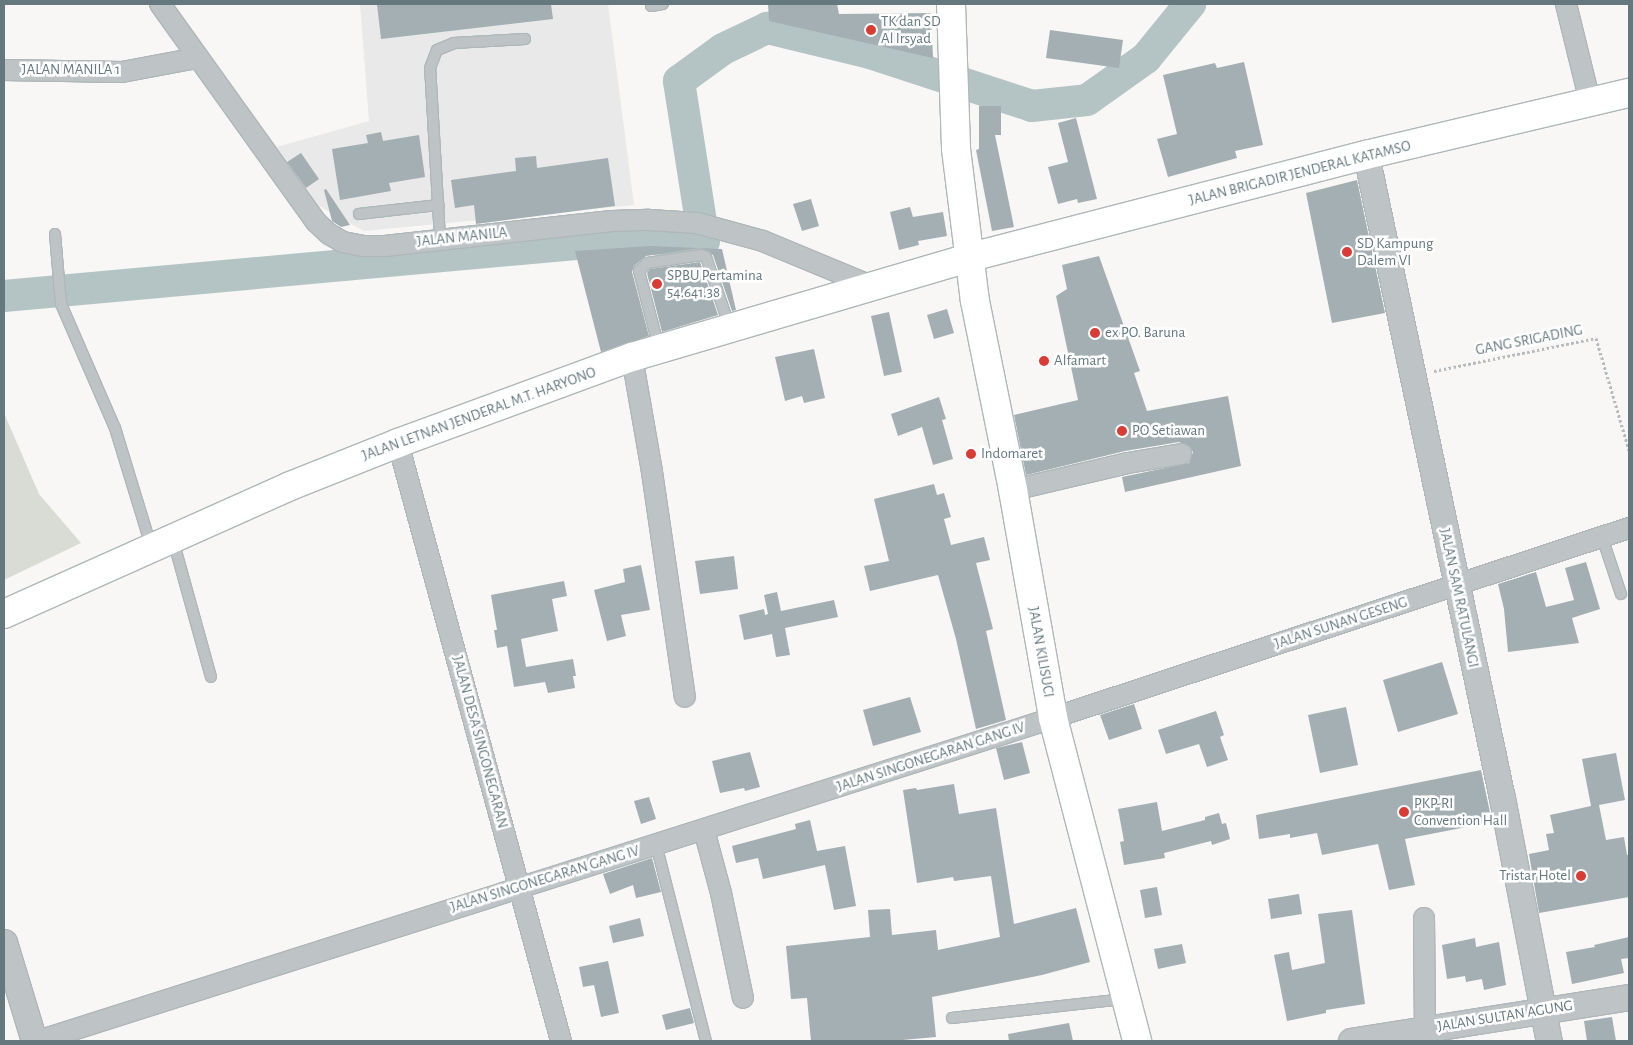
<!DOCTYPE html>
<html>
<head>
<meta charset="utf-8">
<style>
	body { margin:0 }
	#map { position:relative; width:1633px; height:1045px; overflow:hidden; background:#f8f7f5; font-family:"Alegreya Sans",sans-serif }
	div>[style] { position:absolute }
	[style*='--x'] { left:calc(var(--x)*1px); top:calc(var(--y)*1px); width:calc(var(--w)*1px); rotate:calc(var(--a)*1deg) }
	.built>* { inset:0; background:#e8e9e8 }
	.green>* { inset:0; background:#d9dcd4 }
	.river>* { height:32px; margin:-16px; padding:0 16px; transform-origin:16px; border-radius:16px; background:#b4c4c5 }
	.building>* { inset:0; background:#a3afb2 }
	.path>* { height:3px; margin-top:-1.5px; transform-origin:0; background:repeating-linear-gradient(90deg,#b7bbbd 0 2.5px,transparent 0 5px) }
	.roads { filter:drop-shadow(1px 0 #afb7b9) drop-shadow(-1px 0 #afb7b9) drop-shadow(0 1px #afb7b9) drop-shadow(0 -1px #afb7b9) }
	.service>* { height:10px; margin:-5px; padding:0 5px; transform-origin:5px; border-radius:5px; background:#bec4c6 }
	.minor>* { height:20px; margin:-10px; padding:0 10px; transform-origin:10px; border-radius:10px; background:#bec4c6 }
	.tertiary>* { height:25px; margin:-12.5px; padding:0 12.5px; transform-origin:12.5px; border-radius:12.5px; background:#bec4c6 }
	.secondary>* { height:28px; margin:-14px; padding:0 14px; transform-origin:14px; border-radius:14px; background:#fff }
	.primary>* { height:28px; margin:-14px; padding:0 14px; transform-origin:14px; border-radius:14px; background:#fff }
	.dots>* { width:14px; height:14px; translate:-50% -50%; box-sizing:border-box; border:2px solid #fff; border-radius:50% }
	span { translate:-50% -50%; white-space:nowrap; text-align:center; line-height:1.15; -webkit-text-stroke:5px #fff; paint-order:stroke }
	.poi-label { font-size:15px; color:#64787e }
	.left { translate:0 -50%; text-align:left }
	.right { translate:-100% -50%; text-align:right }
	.street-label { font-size:15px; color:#64787e }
	.frame { position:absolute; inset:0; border:5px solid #64787e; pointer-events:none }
</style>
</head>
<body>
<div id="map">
	<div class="built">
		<i style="clip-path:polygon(360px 4px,608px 4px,634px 205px,364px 231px,319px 206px,277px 147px,369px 121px)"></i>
	</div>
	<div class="green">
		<i style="clip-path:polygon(4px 413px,39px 494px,81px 543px,4px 580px)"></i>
	</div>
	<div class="river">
		<i style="--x:4;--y:296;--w:642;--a:-5.19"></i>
		<i style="--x:643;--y:238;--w:61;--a:2.8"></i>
		<i style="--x:704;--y:241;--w:162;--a:-98.9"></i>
		<i style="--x:679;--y:81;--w:54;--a:-36"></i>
		<i style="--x:723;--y:49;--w:49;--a:-25.5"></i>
		<i style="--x:767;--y:28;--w:106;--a:13.6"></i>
		<i style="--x:870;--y:53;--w:170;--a:18.1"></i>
		<i style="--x:1032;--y:106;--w:55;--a:-6.2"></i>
		<i style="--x:1087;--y:100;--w:72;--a:-35.4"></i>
		<i style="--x:1146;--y:58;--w:70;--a:-50.8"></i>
	</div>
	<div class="building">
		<i style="clip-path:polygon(377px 4px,551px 4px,553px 19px,381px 39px)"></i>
		<i style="clip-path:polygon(768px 4px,837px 4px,839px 14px,931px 13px,933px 58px,769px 21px)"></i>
		<i style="clip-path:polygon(1050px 30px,1123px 40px,1119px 68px,1046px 58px)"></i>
		<i style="clip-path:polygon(1244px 62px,1263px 145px,1235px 151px,1237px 158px,1168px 177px,1157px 139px,1177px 134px,1163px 75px,1215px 63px,1217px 68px)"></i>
		<i style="clip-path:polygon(979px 106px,1001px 106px,1001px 135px,995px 135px,1014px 227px,992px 231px,976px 150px,979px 149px)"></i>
		<i style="clip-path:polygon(1076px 118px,1097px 199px,1078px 203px,1077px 199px,1058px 204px,1048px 167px,1068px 162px,1058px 123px)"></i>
		<i style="clip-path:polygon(381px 132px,383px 141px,419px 135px,425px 177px,389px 183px,391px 191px,340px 200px,332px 149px,368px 143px,366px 135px)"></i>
		<i style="clip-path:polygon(301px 153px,319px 179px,306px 188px,287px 162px)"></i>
		<i style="clip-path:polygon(536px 156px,537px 168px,608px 158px,615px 206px,476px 224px,474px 205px,455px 208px,451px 180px,516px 171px,515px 158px)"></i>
		<i style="clip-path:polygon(1357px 180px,1385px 313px,1332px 323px,1306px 193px)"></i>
		<i style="clip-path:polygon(326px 189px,350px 225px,341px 227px,332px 221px,324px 190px)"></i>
		<i style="clip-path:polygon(811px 199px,819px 226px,802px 231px,793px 204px)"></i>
		<i style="clip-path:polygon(910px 207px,913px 217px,943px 212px,947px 236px,918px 241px,919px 245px,899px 250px,890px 212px)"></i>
		<i style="clip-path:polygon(650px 246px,722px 249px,736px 310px,732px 311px,713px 255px,709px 251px,700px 248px,646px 256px,634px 266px,632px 272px,649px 336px,601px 352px,575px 251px)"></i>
		<i style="clip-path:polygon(1099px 256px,1140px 371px,1134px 373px,1147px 411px,1228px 396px,1241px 466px,1125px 492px,1122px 477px,1189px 463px,1193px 452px,1190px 447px,1179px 442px,1125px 451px,1026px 475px,1014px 415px,1078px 400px,1056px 296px,1067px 289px,1062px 265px)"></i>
		<i style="clip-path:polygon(700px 262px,718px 315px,662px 332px,647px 273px,650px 269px)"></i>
		<i style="clip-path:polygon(947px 309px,954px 333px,934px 339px,927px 315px)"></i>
		<i style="clip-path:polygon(889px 312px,902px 372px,884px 376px,871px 316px)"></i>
		<i style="clip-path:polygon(814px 349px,825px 398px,804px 403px,802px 396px,785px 401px,775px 357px)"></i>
		<i style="clip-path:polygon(939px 397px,946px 419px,942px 420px,953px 459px,933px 465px,922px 427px,898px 436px,891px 414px)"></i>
		<i style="clip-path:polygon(934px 484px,937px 495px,944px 493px,951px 517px,944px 519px,951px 545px,984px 537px,990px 560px,976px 563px,993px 629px,986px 631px,1006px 720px,976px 729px,956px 639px,938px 575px,870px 591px,864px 566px,889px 561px,874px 499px)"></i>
		<i style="clip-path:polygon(734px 556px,738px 589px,700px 594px,695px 561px)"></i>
		<i style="clip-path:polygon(1586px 562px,1600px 609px,1572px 618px,1579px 643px,1508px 652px,1504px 609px,1498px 584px,1536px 572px,1546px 607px,1574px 600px,1565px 568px)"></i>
		<i style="clip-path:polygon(641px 565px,650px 610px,621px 615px,626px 636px,607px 641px,594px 590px,625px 582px,623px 569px)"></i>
		<i style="clip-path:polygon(564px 581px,567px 596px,552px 599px,558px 631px,521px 639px,526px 667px,573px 659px,576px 676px,573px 676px,575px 688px,548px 693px,545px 682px,514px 687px,507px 646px,497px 648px,494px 630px,497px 630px,491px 595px)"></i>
		<i style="clip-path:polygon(777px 592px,781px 611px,834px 600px,838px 617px,785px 628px,790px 655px,776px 657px,772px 634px,744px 640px,739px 615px,764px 609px,765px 615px,768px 614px,764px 595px)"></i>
		<i style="clip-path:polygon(1442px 662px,1458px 714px,1398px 732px,1383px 680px)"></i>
		<i style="clip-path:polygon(910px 697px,921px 732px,873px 746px,863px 710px)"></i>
		<i style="clip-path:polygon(1134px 704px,1142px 729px,1109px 740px,1100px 715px)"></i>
		<i style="clip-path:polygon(1346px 707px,1358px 765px,1320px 773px,1308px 715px)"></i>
		<i style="clip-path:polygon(1216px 711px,1224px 735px,1220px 737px,1228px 760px,1207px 767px,1199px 744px,1166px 754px,1158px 730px)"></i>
		<i style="clip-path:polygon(1022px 742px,1030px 773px,1004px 780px,996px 748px)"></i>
		<i style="clip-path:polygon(750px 752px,760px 787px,745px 791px,744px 788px,720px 793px,712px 761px)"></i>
		<i style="clip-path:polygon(1616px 753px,1625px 800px,1599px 805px,1606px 840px,1624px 837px,1627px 855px,1629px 855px,1629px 897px,1539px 913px,1529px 854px,1549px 850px,1546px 834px,1554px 833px,1550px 815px,1591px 806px,1582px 759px)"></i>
		<i style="clip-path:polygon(1481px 770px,1492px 822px,1405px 839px,1415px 885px,1389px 890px,1378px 844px,1322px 855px,1317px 833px,1290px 838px,1290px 834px,1259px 839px,1256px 815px)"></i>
		<i style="clip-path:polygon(954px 784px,959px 814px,996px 808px,1014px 924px,1076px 908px,1090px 962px,1042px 975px,932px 997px,936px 1037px,891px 1041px,811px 1041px,807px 998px,791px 999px,786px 946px,870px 937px,868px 910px,890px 909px,892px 935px,936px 930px,938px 950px,1000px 937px,991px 876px,954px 881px,953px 877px,917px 883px,903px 790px,916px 788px,917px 790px)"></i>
		<i style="clip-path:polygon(649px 797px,656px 819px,641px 824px,634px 801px)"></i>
		<i style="clip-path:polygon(1157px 802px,1162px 831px,1205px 820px,1205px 817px,1219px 813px,1222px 824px,1226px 823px,1230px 839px,1212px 845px,1211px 841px,1164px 853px,1165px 858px,1124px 865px,1120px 842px,1124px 841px,1118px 809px)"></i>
		<i style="clip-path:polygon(810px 820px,817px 851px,845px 846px,856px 906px,834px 910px,825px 865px,763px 879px,758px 858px,736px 863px,732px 846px,796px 829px,795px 824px)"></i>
		<i style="clip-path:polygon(652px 858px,661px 892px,636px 898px,633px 885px,610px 894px,603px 874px)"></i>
		<i style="clip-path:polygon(1157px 887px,1162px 915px,1145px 918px,1140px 890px)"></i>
		<i style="clip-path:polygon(1299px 894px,1302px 914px,1271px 919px,1268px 899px)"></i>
		<i style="clip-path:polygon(1352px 910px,1365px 1004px,1326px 1010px,1326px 1013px,1287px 1021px,1274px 955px,1289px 952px,1292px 970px,1325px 963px,1318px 914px)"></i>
		<i style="clip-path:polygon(640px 918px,644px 936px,613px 943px,609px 926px)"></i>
		<i style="clip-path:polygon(1629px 937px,1629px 958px,1621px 959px,1624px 973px,1572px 984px,1566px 952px,1595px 947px,1594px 945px)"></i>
		<i style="clip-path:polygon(1475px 938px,1476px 947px,1499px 942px,1506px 985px,1484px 990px,1482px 979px,1466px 982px,1465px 976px,1447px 979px,1442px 945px)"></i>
		<i style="clip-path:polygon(1182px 944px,1186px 963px,1158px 969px,1154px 949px)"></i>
		<i style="clip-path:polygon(608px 961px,619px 1013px,601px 1017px,594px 985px,583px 987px,579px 967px)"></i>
		<i style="clip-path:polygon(690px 1008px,694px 1023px,666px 1030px,662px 1015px)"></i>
		<i style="clip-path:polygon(1612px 1017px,1616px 1041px,1587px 1041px,1584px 1021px)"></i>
		<i style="clip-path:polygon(1069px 1023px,1073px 1041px,1009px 1041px,1008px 1034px)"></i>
	</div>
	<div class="path">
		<i style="--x:1434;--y:371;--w:165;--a:-11.5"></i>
		<i style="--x:1596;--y:338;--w:117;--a:73.6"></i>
	</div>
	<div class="roads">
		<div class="service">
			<i style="--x:651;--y:6;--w:12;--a:-9"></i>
			<i style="--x:359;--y:214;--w:80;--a:-6.5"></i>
			<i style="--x:55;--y:234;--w:70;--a:85.1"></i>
			<i style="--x:61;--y:304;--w:135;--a:66.5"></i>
			<i style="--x:115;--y:428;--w:123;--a:73"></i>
			<i style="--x:440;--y:239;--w:171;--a:-93.3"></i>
			<i style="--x:430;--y:68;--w:19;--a:-69"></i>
			<i style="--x:437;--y:50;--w:18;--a:-22"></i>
			<i style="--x:454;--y:43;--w:71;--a:-3.2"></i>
			<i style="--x:659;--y:348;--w:80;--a:-104.6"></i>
			<i style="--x:639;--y:271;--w:11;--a:-45"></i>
			<i style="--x:647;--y:263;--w:55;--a:-8.4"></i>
			<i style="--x:701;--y:255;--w:5;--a:22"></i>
			<i style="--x:706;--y:257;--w:75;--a:71.3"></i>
			<i style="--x:1602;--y:537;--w:60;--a:71.6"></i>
			<i style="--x:173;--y:540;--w:142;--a:74.5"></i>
			<i style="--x:656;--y:844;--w:203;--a:75.8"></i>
			<i style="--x:952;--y:1018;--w:174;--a:-6.3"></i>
		</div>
		<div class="minor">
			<i style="--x:160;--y:4;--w:268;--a:54.4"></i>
			<i style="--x:316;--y:222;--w:18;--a:43"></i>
			<i style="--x:329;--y:234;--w:16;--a:30"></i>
			<i style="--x:343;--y:242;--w:20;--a:11"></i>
			<i style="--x:363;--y:246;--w:22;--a:0"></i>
			<i style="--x:385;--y:246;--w:228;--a:-6.3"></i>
			<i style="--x:612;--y:221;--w:37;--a:-2"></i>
			<i style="--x:649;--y:220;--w:48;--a:3.6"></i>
			<i style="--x:697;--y:223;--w:68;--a:15.3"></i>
			<i style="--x:763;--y:241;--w:117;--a:22.6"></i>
			<i style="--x:1566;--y:4;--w:101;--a:76.2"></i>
			<i style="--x:4;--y:70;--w:118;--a:1"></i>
			<i style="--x:122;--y:72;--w:76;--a:-10.6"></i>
			<i style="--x:632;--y:357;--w:117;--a:80.1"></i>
			<i style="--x:652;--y:472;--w:227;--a:81.7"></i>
			<i style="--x:398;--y:443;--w:620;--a:74.75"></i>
			<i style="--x:1013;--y:490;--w:118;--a:-13.2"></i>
			<i style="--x:1128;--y:463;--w:54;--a:-9.6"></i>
			<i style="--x:704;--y:830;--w:65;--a:74.9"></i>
			<i style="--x:721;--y:893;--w:107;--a:78.2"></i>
			<i style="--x:1424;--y:918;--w:111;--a:89.5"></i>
			<i style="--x:38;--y:1041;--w:1065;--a:-17.65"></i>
			<i style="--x:1053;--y:718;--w:607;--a:-18.26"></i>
		</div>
		<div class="tertiary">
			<i style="--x:1366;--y:155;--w:657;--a:78.06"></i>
			<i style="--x:1502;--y:798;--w:248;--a:79.1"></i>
			<i style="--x:4;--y:942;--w:103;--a:73.1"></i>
			<i style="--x:1351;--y:1041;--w:281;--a:-9"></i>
		</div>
		<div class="secondary">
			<i style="--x:951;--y:4;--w:145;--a:88"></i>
			<i style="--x:956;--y:149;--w:153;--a:82.9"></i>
			<i style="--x:975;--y:301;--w:193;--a:78.6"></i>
			<i style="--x:1013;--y:490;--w:231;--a:80"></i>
			<i style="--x:1053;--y:718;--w:334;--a:75.4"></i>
		</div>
		<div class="primary">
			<i style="--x:4;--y:614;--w:313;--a:-24.1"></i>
			<i style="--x:290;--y:486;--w:116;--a:-21.7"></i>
			<i style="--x:398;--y:443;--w:249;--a:-20.2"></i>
			<i style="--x:632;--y:357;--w:353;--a:-16.4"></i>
			<i style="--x:971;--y:257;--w:408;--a:-14.5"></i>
			<i style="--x:1366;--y:155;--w:270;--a:-13.3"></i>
		</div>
	</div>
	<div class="dots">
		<i style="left:871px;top:30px;background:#d93c34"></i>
		<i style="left:1347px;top:252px;background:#d93c34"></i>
		<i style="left:657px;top:284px;background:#d93c34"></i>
		<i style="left:1095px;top:333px;background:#d93c34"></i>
		<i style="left:1044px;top:361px;background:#d93c34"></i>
		<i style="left:1122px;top:431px;background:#d93c34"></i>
		<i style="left:971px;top:454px;background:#d93c34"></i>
		<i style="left:1404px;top:812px;background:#d93c34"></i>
		<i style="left:1581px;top:876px;background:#d93c34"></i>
	</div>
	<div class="poi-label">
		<span class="left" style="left:881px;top:30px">TK dan SD<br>Al Irsyad</span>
		<span class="left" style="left:1357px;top:252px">SD Kampung<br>Dalem VI</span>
		<span class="left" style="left:667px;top:284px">SPBU Pertamina<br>54.641.38</span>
		<span class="left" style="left:1105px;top:333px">ex PO. Baruna</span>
		<span class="left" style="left:1054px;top:361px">Alfamart</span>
		<span class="left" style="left:1132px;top:431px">PO Setiawan</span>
		<span class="left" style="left:981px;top:454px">Indomaret</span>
		<span class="left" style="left:1414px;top:812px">PKP-RI<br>Convention Hall</span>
		<span class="right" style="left:1571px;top:876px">Tristar Hotel</span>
	</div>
	<div class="street-label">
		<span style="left:71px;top:70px">JALAN MANILA 1</span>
		<span style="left:1300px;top:173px;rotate:-14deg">JALAN BRIGADIR JENDERAL KATAMSO</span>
		<span style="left:462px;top:237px;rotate:-6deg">JALAN MANILA</span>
		<span style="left:1529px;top:340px;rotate:-11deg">GANG SRIGADING</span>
		<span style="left:479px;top:414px;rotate:-20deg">JALAN LETNAN JENDERAL M.T. HARYONO</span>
		<span style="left:1459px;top:598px;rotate:78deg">JALAN SAM RATULANGI</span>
		<span style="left:1341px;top:623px;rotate:-18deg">JALAN SUNAN GESENG</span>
		<span style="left:1041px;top:652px;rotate:80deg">JALAN KILISUCI</span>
		<span style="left:480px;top:742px;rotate:75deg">JALAN DESA SINGONEGARAN</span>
		<span style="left:931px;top:757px;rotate:-18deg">JALAN SINGONEGARAN GANG IV</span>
		<span style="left:545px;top:879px;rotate:-17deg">JALAN SINGONEGARAN GANG IV</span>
		<span style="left:1505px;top:1016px;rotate:-9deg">JALAN SULTAN AGUNG</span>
	</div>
	<div class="frame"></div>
</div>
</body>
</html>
